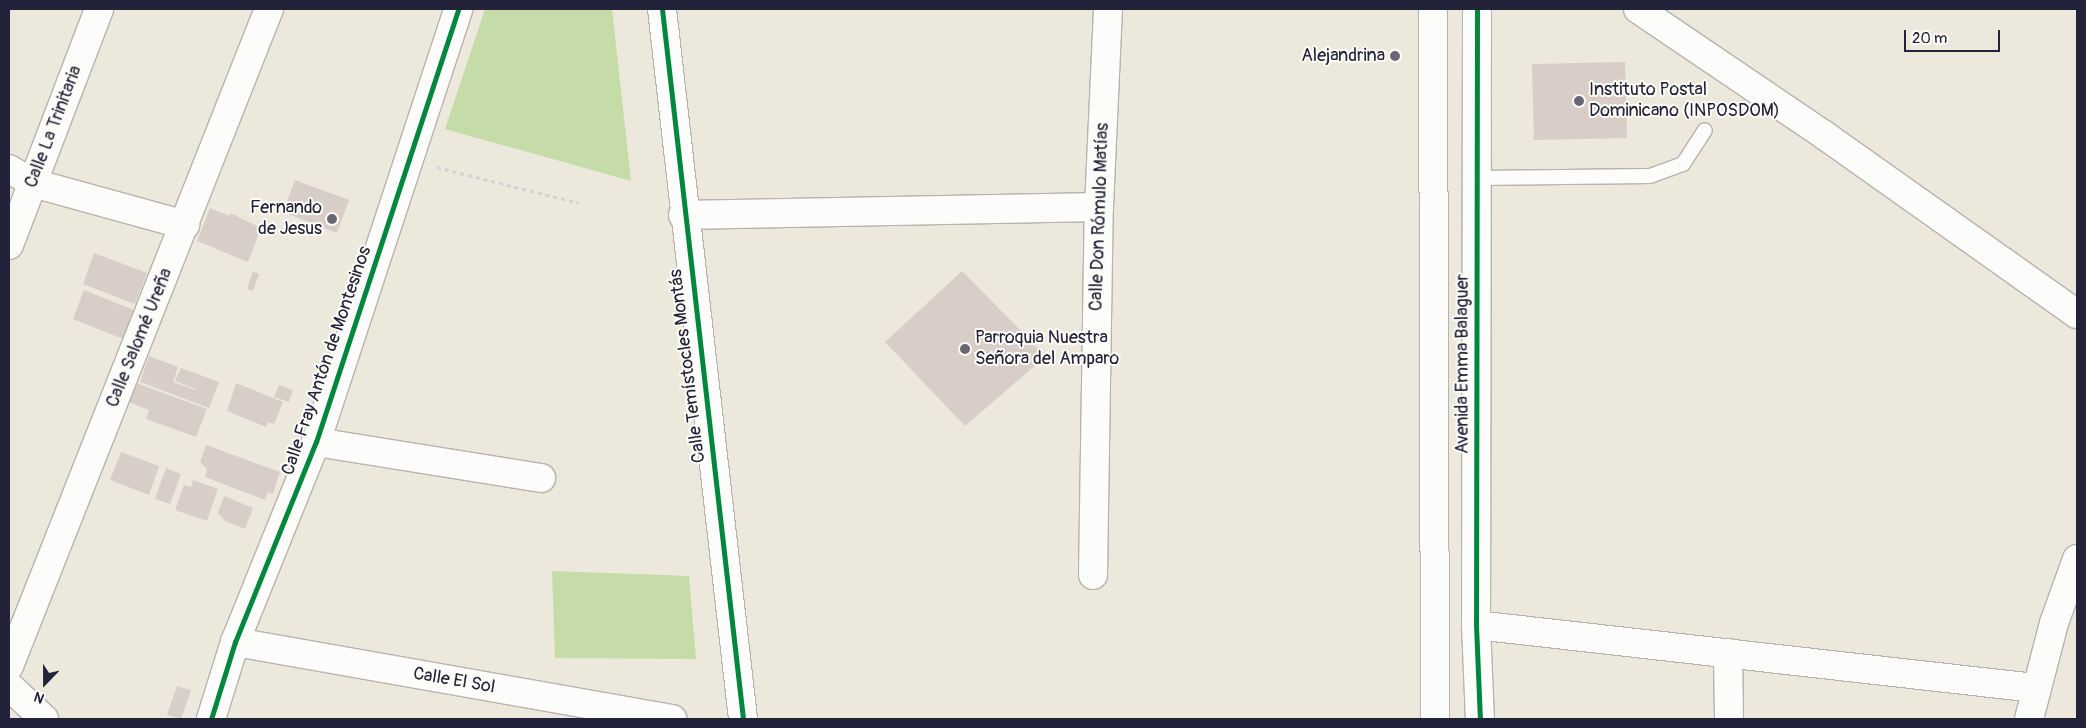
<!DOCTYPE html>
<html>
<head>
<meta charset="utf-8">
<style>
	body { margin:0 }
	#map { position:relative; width:2086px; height:728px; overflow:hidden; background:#ede8dc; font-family:Pangolin,sans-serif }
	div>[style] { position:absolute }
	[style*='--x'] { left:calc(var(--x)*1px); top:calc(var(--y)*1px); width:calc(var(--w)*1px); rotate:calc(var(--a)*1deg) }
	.green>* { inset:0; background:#c5dca9 }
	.building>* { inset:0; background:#d9cdc7 }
	.path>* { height:3px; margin-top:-1.5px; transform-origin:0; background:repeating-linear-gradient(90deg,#d4d3d1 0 4px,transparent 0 8px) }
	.roads { filter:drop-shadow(1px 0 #b6b3ae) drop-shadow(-1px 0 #b6b3ae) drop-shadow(0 1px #b6b3ae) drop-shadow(0 -1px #b6b3ae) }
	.service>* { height:14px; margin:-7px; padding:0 7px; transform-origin:7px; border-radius:7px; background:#fcfcfa }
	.minor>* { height:28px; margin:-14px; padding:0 14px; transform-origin:14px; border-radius:14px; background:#fcfcfa }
	.tertiary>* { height:28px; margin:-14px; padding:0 14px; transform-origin:14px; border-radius:14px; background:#fcfcfa }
	.cycleway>* { height:5px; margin:-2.5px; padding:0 2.5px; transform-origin:2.5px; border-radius:2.5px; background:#00873e }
	.dots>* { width:14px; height:14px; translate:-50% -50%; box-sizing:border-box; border:2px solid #fdfcf7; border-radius:50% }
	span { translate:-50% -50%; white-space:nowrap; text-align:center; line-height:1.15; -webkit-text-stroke:4px #fdfcf7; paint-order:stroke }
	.poi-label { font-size:18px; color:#22223b }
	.right { translate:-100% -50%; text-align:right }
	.left { translate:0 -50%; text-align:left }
	.street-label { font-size:18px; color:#22223b }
	.frame { position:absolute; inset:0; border:10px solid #22223b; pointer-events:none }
	.north { position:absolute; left:20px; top:658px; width:50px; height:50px; -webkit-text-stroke:4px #fdfcf7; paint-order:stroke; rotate:202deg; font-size:14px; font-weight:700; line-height:20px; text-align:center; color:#22223b }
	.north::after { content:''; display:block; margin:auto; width:18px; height:22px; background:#22223b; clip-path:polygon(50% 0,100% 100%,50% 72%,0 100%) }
	.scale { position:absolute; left:1904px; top:30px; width:96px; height:22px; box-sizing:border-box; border:2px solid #22223b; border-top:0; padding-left:6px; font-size:15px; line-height:18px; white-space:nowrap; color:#22223b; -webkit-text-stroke:4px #fdfcf7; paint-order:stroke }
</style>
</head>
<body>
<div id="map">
	<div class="green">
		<i style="clip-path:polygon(485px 9px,612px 9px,631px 181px,445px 129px)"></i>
		<i style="clip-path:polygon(552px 571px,689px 576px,696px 659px,555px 658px)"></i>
	</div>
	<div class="building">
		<i style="clip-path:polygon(1625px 62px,1627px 138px,1534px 140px,1532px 64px)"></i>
		<i style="clip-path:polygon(295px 180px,349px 200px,337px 233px,283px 212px)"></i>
		<i style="clip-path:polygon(210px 208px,229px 216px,230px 213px,261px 228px,248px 262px,197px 241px)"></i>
		<i style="clip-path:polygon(94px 253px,147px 273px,135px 304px,83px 284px)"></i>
		<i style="clip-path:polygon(962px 271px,1046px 356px,965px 426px,885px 342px)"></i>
		<i style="clip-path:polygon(253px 272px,259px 274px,253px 291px,247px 289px)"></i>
		<i style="clip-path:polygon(84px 290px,134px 310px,123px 339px,73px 319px)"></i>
		<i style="clip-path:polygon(149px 356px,178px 367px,173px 382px,195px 390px,200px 377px,195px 389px,175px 381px,181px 368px,219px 382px,209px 408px,140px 382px)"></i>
		<i style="clip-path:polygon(136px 383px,207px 409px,196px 437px,146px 419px,149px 410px,129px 402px)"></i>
		<i style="clip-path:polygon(236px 383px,283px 402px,274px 424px,268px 422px,266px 427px,227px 411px)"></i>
		<i style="clip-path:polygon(279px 385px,293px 390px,289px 402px,274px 397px)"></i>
		<i style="clip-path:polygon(206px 445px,280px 472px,273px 494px,268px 492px,265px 500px,205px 477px,207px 469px,200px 462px)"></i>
		<i style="clip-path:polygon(121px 452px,159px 466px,149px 495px,110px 480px)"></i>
		<i style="clip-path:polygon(166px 468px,181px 474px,170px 504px,155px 499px)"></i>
		<i style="clip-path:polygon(193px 480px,218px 489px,207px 521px,175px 510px,184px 485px,191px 487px)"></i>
		<i style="clip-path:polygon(224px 496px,253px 508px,245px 529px,225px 521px,218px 513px)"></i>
		<i style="clip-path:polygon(177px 686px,191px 690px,181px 719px,167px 715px)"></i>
	</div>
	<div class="path">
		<i style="--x:437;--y:167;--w:146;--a:14.2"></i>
	</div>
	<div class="roads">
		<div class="service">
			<i style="--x:1477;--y:178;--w:173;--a:-0.7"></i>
			<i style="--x:1650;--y:176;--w:35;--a:-20"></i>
			<i style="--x:1683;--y:164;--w:40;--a:-57.1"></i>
		</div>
		<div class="minor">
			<i style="--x:662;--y:9;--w:715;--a:83.49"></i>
			<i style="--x:1638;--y:9;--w:225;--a:34.1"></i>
			<i style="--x:1824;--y:135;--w:310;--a:35.3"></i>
			<i style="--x:9;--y:169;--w:28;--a:30"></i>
			<i style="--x:33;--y:183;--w:158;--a:15.4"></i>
			<i style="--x:683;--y:215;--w:416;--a:-1.1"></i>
			<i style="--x:9;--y:245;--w:253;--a:-69.1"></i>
			<i style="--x:316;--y:442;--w:228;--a:9.1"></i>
			<i style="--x:1093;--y:575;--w:368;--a:-89.1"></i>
			<i style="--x:1099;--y:207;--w:198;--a:-87.4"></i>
			<i style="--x:1476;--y:625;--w:563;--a:6.43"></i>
			<i style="--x:235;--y:642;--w:444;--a:10"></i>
			<i style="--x:1728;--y:653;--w:66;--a:89.1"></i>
			<i style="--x:9;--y:666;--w:707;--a:-68.41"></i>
			<i style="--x:9;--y:686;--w:48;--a:43.3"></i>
			<i style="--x:211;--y:719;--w:81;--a:-72.7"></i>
			<i style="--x:235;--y:642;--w:216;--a:-68"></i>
			<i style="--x:316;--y:442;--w:456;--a:-71.8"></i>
			<i style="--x:2029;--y:719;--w:99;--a:-75.4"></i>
			<i style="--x:2054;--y:623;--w:68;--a:-70.2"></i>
		</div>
		<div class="tertiary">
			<i style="--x:1433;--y:9;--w:710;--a:89.84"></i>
			<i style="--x:1477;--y:9;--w:616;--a:90.09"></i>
			<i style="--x:1476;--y:625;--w:94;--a:87.6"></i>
		</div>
	</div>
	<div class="cycleway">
		<i style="--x:662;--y:9;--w:715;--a:83.49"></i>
		<i style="--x:1477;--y:9;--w:616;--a:90.09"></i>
		<i style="--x:1476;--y:625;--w:94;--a:87.6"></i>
		<i style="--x:211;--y:719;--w:81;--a:-72.7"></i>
		<i style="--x:235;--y:642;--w:216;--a:-68"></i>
		<i style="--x:316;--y:442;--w:456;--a:-71.8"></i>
	</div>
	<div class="dots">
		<i style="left:1395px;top:56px;background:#696773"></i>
		<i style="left:1579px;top:101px;background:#696773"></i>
		<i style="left:332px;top:219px;background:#696773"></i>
		<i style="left:965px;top:349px;background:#696773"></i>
	</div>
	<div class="poi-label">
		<span class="right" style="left:1385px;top:56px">Alejandrina</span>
		<span class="left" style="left:1589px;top:101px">Instituto Postal<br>Dominicano (INPOSDOM)</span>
		<span class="right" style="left:322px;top:219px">Fernando<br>de Jesus</span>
		<span class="left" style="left:975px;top:349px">Parroquia Nuestra<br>Señora del Amparo</span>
	</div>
	<div class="street-label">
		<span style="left:54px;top:127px;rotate:-69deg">Calle La Trinitaria</span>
		<span style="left:1100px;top:217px;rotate:-88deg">Calle Don Rómulo Matías</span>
		<span style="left:140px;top:338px;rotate:-68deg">Calle Salomé Ureña</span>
		<span style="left:327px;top:361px;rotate:-71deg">Calle Fray Antón de Montesinos</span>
		<span style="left:1463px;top:364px;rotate:-90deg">Avenida Emma Balaguer</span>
		<span style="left:688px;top:366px;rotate:-97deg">Calle Temístocles Montás</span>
		<span style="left:454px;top:681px;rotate:10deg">Calle El Sol</span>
	</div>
	<div class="frame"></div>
	<div class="north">N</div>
	<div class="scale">20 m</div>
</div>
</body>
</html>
